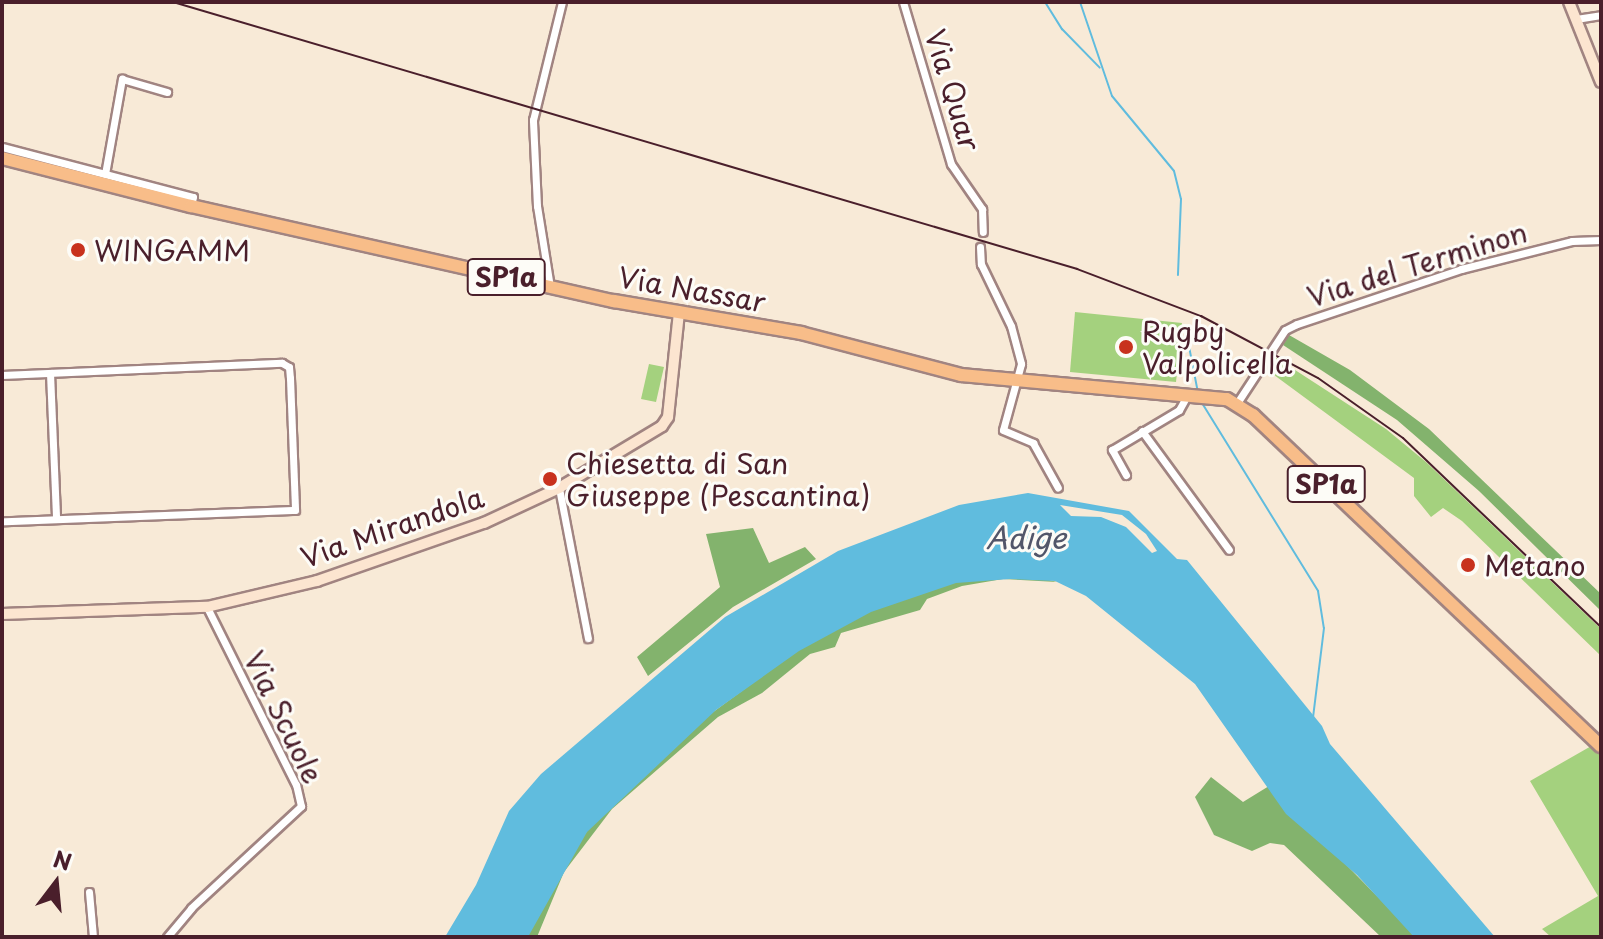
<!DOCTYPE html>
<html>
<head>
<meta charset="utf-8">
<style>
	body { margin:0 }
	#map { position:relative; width:1603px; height:939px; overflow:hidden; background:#f8ead7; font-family:"Playpen Sans",sans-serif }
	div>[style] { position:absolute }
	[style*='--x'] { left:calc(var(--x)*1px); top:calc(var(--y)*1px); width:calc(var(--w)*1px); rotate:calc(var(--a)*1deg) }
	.green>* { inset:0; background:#a4d17e }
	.forest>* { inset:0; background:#83b36d }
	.water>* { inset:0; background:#60bcde }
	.stream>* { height:2px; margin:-1px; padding:0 1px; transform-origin:1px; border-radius:1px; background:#60bcde }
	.street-tunnel>* { height:7px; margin-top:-3.5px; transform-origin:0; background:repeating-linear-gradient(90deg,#d5c1b5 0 7px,transparent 0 10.5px) }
	.roads { filter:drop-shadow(2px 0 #a18481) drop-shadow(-2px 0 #a18481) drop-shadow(0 2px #a18481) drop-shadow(0 -2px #a18481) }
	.street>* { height:7px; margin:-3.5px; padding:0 3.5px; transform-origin:3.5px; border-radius:3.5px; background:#fff }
	.secondary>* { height:10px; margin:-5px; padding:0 5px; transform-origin:5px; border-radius:5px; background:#fce5d0 }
	.primary>* { height:12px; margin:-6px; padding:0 6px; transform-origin:6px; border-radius:6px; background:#f8bd89 }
	.rail>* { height:2px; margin:-1px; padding:0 1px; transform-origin:1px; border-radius:1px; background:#4a1f2b }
	.dots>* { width:22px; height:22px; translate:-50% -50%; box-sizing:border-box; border:4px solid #fdfcf7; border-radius:50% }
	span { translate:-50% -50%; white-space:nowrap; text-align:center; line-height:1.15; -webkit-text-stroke:6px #fdfcf7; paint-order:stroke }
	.shield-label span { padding:2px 6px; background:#fdfcf7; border:2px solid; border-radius:6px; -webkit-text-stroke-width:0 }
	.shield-label { font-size:26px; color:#4a1f2b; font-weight:700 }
	.street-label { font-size:28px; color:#4a1f2b }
	.poi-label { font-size:28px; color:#4a1f2b }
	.left { translate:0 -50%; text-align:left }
	.water-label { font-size:30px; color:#52566a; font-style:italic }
	.frame { position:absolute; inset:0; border:4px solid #4a1f2b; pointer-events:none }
	.north { position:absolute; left:16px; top:843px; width:80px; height:80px; -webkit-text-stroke:6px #fdfcf7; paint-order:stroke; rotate:16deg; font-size:22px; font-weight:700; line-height:32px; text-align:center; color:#4a1f2b }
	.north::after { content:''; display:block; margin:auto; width:28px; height:36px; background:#4a1f2b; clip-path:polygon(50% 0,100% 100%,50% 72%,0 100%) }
</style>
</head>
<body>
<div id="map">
	<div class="green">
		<i style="clip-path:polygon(1075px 312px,1182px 323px,1176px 382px,1070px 372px)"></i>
		<i style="clip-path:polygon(1275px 357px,1386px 429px,1426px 462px,1601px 629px,1601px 656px,1462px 521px,1443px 508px,1431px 517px,1414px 496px,1414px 478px,1266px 369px)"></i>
		<i style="clip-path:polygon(649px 364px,664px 367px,656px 402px,641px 399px)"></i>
		<i style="clip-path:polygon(1593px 745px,1601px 753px,1601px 937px,1551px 937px,1542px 929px,1598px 896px,1530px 781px)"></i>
	</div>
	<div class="forest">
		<i style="clip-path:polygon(1289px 335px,1350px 370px,1429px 429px,1601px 594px,1601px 611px,1479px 491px,1397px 420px,1283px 345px)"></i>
		<i style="clip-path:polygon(753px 528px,769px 563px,805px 547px,816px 559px,733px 607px,648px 676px,637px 657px,720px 587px,706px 534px)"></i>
		<i style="clip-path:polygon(1003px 568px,1057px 582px,1003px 579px,962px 586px,927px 599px,920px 610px,841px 633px,835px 647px,810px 654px,762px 693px,718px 717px,612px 809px,564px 872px,537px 937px,527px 937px,542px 890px,634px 770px,848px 613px)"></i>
		<i style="clip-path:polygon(1211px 777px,1243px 802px,1269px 786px,1417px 937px,1381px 937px,1284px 845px,1270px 843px,1252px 851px,1214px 835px,1195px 797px)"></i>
	</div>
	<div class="water">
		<i style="clip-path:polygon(evenodd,1028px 493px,1129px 511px,1177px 559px,1187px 560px,1322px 726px,1330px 744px,1495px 937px,1414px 937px,1357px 875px,1286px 814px,1195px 684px,1086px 596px,1055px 581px,1010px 579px,956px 583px,871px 612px,799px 651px,716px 710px,587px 832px,528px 937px,445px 937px,476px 885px,509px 811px,541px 774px,725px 617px,838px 551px,959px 505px,1028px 493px,1060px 505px,1122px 515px,1146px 534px,1157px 551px,1152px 553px,1126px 527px,1101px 517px,1071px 516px,1060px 505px)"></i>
	</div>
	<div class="stream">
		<i style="--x:1045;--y:2;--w:32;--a:58"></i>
		<i style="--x:1062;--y:29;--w:54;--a:45.7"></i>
		<i style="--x:1080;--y:2;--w:99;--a:71.2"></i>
		<i style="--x:1112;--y:96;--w:97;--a:50.4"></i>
		<i style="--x:1174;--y:171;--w:29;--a:76"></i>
		<i style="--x:1181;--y:199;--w:76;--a:92.3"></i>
		<i style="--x:1186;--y:331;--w:63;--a:79"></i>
		<i style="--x:1202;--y:403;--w:221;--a:58.3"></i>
		<i style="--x:1318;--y:591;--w:37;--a:81"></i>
		<i style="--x:1324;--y:628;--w:90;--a:97"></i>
	</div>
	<div class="street-tunnel">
		<i style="--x:980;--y:247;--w:15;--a:-79"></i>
	</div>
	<div class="roads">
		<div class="street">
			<i style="--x:903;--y:2;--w:169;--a:73.5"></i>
			<i style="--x:951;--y:164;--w:55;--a:55.4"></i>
			<i style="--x:982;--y:209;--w:23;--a:88"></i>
			<i style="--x:1576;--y:19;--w:25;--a:-9"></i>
			<i style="--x:2;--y:147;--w:197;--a:14.7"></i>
			<i style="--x:193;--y:197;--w:9;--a:103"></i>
			<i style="--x:105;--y:174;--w:97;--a:-79.9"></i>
			<i style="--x:122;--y:79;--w:47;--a:16.1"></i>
			<i style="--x:980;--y:247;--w:17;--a:87"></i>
			<i style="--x:981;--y:264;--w:69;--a:64.2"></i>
			<i style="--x:1011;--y:326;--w:39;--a:75"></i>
			<i style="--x:1021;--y:364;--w:68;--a:105.3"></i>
			<i style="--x:1003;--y:430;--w:33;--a:23"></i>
			<i style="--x:1033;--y:443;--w:51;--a:60.9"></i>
			<i style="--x:550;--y:287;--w:82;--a:-99.1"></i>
			<i style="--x:537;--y:206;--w:86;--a:-92.7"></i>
			<i style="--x:533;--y:120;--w:122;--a:-76.2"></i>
			<i style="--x:50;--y:373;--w:146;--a:87.6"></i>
			<i style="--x:2;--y:375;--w:280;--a:-2.5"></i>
			<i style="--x:282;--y:363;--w:8;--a:30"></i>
			<i style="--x:289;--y:367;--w:11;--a:85"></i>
			<i style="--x:290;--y:378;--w:132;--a:87.8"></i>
			<i style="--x:295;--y:510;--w:293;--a:177.8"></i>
			<i style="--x:1237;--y:403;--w:87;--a:-56.7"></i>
			<i style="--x:1285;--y:330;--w:13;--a:-27"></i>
			<i style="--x:1297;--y:324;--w:173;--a:-18.5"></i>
			<i style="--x:1461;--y:269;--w:114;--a:-14.2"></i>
			<i style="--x:1572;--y:241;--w:29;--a:-2"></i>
			<i style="--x:1142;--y:431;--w:147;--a:53.8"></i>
			<i style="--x:1126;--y:475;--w:29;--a:-119"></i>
			<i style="--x:1112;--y:450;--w:78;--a:-30.8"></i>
			<i style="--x:1179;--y:410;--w:18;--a:-61"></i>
			<i style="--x:559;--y:488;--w:153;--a:79.1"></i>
			<i style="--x:89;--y:892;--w:45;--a:84.9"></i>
			<i style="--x:167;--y:937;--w:38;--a:-50"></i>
			<i style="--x:191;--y:908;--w:150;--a:-42.8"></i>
			<i style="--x:301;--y:806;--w:22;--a:-103"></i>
			<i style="--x:296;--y:785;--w:199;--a:-116.6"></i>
		</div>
		<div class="secondary">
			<i style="--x:1569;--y:2;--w:86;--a:68.2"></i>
			<i style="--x:2;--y:614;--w:205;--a:-2"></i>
			<i style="--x:207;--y:607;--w:113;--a:-13.3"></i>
			<i style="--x:317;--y:581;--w:177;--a:-19.2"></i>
			<i style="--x:484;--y:523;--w:83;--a:-25"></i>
			<i style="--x:559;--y:488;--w:120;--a:-31"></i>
			<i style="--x:662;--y:426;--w:11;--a:-56"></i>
			<i style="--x:668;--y:417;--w:106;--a:-84"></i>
		</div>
		<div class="primary">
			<i style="--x:2;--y:158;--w:195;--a:14.3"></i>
			<i style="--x:191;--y:206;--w:434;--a:12.7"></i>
			<i style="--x:614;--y:301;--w:190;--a:9.7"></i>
			<i style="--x:801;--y:333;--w:165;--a:14.7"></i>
			<i style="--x:961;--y:375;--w:267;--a:5.2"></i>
			<i style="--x:1227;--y:399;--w:31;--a:32"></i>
			<i style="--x:1253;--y:415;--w:480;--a:43.6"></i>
		</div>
	</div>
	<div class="rail">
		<i style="--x:173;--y:2;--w:943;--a:16.45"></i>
		<i style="--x:1077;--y:269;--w:133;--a:20.8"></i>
		<i style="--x:1201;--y:316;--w:132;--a:27.9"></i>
		<i style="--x:1318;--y:378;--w:104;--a:35.2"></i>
		<i style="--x:1403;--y:438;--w:274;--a:43.7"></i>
	</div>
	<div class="dots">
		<i style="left:78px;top:250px;background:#c8321e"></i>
		<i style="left:1126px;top:347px;background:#c8321e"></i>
		<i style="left:550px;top:479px;background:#c8321e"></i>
		<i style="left:1468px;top:565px;background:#c8321e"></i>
	</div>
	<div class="shield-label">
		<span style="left:506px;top:277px">SP1a</span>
		<span style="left:1326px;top:484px">SP1a</span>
	</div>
	<div class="street-label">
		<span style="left:953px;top:90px;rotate:73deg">Via Quar</span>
		<span style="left:1417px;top:264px;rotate:-17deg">Via del Terminon</span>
		<span style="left:692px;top:289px;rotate:10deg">Via Nassar</span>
		<span style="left:392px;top:527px;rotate:-19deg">Via Mirandola</span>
		<span style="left:284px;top:717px;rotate:64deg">Via Scuole</span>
	</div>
	<div class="poi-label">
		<span class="left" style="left:94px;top:250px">WINGAMM</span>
		<span class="left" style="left:1142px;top:347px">Rugby<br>Valpolicella</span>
		<span class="left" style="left:566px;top:479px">Chiesetta di San<br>Giuseppe (Pescantina)</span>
		<span class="left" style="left:1484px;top:565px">Metano</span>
	</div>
	<div class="water-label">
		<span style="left:1026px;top:537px">Adige</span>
	</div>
	<div class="frame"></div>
	<div class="north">N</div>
</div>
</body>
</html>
